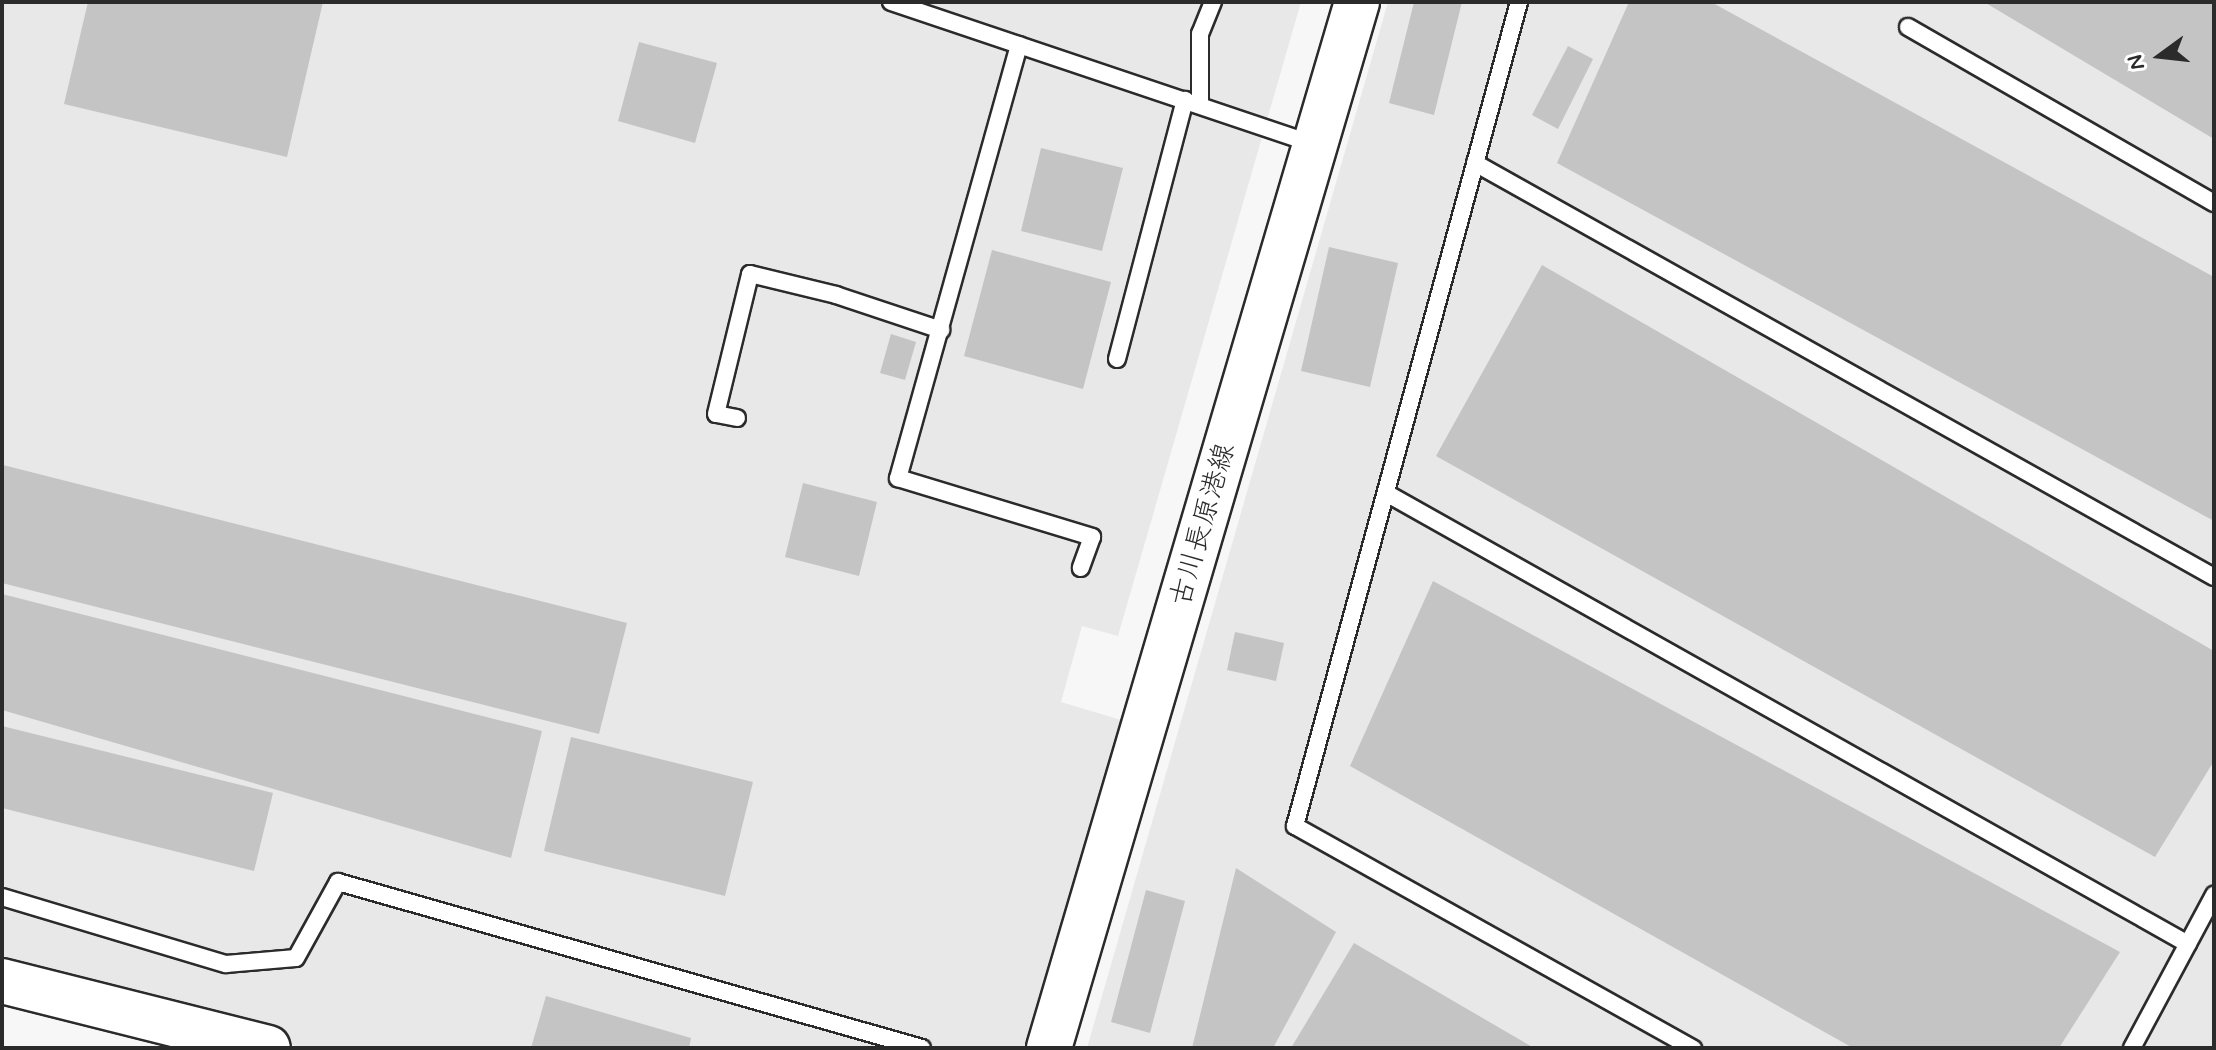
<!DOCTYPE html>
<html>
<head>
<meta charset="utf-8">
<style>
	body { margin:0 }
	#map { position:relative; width:2216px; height:1050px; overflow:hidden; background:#f7f7f7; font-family:Mynerve,"Klee One",sans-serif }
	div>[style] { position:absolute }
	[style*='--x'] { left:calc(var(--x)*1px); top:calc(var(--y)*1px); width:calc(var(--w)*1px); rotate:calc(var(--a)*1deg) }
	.built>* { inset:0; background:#e8e8e8 }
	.building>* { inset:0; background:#c4c4c4 }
	.roads { filter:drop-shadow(2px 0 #2b2b2b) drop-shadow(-2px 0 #2b2b2b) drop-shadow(0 2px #2b2b2b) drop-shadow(0 -2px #2b2b2b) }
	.lane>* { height:16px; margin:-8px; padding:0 8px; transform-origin:8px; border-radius:8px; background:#fff }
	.secondary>* { height:44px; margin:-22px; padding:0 22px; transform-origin:22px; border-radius:22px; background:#fff }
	span { translate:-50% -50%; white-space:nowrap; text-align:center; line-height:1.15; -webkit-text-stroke:6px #fff; paint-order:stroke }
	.street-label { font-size:28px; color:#2b2b2b }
	.frame { position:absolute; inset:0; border:4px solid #2b2b2b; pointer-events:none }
	.north { position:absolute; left:2120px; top:16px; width:80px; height:80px; -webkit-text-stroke:6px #fff; paint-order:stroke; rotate:255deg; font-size:22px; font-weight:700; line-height:32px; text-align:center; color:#2b2b2b }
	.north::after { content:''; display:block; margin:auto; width:28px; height:36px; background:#2b2b2b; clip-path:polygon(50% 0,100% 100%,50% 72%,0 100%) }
</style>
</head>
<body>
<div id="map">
	<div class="built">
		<i style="clip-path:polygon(2px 2px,1301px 2px,1118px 636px,1082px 626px,1061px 702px,1131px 723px,1039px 1048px,303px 1048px,2px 964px)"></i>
		<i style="clip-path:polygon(1388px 2px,2214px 2px,2214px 1048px,1087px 1048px)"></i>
	</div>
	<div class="building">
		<i style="clip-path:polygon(88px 2px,323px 2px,287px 157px,64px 104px)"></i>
		<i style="clip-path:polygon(1414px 2px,1462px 2px,1434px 115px,1389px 103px)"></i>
		<i style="clip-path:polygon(1629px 2px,1711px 2px,2214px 277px,2214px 521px,1557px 163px)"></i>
		<i style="clip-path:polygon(1984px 2px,2214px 2px,2214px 139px)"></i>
		<i style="clip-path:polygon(639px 42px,717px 63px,695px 143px,618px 121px)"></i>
		<i style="clip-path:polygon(1568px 46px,1593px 59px,1558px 129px,1532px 115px)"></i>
		<i style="clip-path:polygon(1041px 148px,1123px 168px,1102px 251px,1021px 231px)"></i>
		<i style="clip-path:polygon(1329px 247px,1398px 263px,1370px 387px,1301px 371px)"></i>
		<i style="clip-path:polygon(992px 250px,1111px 282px,1083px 389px,964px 356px)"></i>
		<i style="clip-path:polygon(1542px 265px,2214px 651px,2214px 761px,2155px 857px,1436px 456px)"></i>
		<i style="clip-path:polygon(891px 334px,916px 342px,905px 380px,880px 373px)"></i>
		<i style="clip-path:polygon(3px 465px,627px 623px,599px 734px,2px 583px)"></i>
		<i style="clip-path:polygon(803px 483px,877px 502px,859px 576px,785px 557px)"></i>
		<i style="clip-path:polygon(1433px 581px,2120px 952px,2059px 1048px,1853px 1048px,1350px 766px)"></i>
		<i style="clip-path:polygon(2px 594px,542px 731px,511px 858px,2px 710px)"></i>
		<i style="clip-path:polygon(1235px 632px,1284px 643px,1276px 681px,1227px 670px)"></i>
		<i style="clip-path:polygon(2px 726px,273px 793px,254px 871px,2px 808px)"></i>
		<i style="clip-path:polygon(571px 737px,753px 782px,725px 896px,544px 851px)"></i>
		<i style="clip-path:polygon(1236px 868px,1336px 932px,1273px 1048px,1192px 1048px)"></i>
		<i style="clip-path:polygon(1146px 890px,1185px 901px,1150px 1033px,1111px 1022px)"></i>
		<i style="clip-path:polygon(1354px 943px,1534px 1048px,1291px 1048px)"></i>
		<i style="clip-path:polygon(546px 996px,691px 1038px,689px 1048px,531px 1048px)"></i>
	</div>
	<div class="roads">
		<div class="lane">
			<i style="--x:891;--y:2;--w:446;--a:18.6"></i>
			<i style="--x:1519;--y:2;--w:854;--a:105.21"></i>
			<i style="--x:1295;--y:826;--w:456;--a:29.2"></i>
			<i style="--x:1908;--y:27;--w:353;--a:29.9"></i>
			<i style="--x:1019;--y:45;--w:450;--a:105.6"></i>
			<i style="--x:898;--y:478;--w:203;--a:16.9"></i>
			<i style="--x:1092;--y:537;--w:33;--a:110"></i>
			<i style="--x:1200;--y:105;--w:71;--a:-90"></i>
			<i style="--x:1200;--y:34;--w:35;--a:-68"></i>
			<i style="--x:1475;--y:163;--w:847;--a:29.26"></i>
			<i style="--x:1117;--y:359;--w:268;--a:-75.3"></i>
			<i style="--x:737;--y:418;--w:21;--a:-169"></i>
			<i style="--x:716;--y:414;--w:144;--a:-76.3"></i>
			<i style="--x:750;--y:274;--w:89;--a:13.7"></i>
			<i style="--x:836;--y:295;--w:111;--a:18.4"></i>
			<i style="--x:1386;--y:493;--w:920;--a:29.35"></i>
			<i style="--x:2;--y:897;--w:234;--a:16.7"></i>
			<i style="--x:226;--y:964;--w:70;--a:-4.9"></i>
			<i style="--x:296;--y:958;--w:87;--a:-61.1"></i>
			<i style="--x:338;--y:882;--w:607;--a:15.87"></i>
			<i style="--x:2132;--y:1048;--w:174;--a:-61.8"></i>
		</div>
		<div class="secondary">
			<i style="--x:2;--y:981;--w:274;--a:14.1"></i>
			<i style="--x:1049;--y:1048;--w:1090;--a:-73.59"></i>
		</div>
	</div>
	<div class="street-label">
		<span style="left:1204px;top:525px;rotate:-74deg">古川長原港線</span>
	</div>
	<div class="frame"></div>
	<div class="north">N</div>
</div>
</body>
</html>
